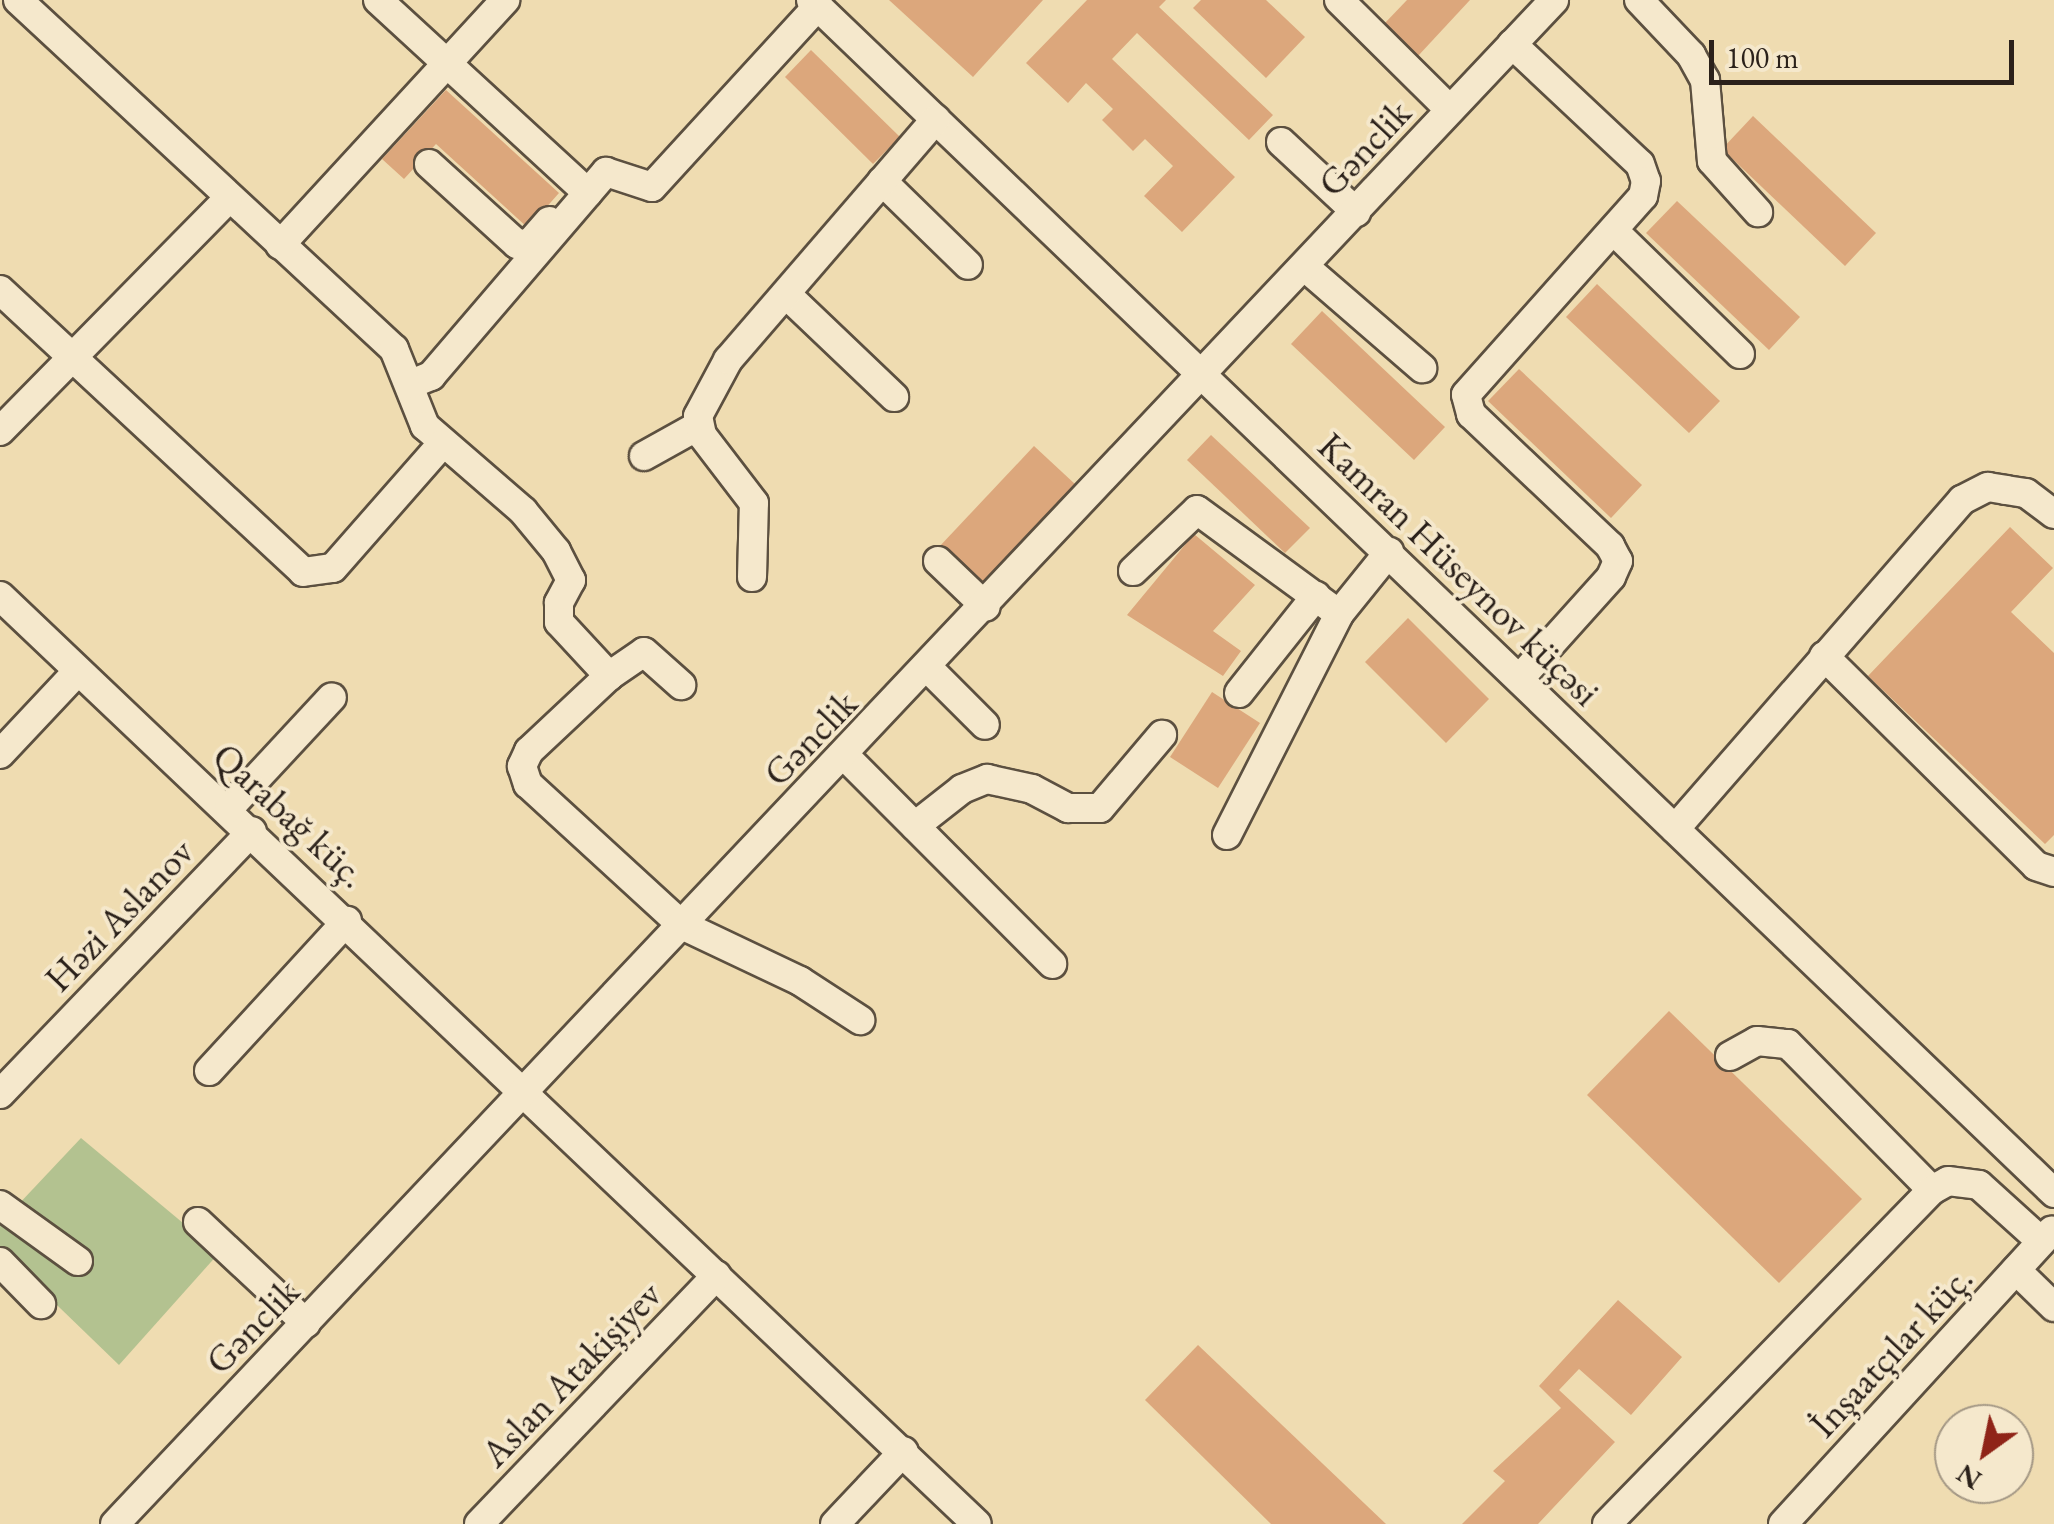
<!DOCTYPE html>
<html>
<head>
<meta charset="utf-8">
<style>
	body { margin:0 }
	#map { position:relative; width:2054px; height:1524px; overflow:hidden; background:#efdcb1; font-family:"EB Garamond",serif }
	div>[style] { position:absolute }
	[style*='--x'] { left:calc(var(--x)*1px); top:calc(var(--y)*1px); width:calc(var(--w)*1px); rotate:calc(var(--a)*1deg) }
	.green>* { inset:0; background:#b3c290 }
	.building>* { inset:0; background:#dca77c }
	.roads { filter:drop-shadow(2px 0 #5c5040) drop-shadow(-2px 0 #5c5040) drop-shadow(0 2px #5c5040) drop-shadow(0 -2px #5c5040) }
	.minor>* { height:28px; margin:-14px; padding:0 14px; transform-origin:14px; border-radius:14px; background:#f5e8cc }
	span { translate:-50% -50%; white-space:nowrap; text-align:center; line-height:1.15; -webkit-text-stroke:8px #f5e8cc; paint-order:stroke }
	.street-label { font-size:38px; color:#2b211a }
	.north { position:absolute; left:1934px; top:1404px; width:100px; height:100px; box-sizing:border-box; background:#f5e8cc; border:2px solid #a49885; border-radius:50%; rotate:213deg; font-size:28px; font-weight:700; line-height:40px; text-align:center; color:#2b211a }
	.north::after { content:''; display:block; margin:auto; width:35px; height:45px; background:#8f2418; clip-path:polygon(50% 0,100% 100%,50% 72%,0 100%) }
	.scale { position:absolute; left:1709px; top:40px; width:305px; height:45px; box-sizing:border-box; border:5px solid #2b211a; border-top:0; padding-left:12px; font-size:30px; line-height:35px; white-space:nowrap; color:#2b211a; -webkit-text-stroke:8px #f5e8cc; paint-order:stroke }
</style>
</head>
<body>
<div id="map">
	<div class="green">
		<i style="clip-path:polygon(81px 1138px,219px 1253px,119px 1365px,0 1250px,0 1224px)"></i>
	</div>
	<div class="building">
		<i style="clip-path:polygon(889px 0,1043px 0,973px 77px)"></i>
		<i style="clip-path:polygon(1087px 0,1166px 0,1159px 7px,1273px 115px,1249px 140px,1137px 33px,1112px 59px,1235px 177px,1182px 232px,1144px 196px,1173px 166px,1145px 139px,1133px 151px,1102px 120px,1113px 109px,1086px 83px,1068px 103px,1026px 63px)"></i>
		<i style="clip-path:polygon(1201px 0,1266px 0,1305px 37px,1266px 78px,1193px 8px)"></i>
		<i style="clip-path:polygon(1407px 0,1470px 0,1418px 56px,1384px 24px)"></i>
		<i style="clip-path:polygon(811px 50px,900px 137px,873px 164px,785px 77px)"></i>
		<i style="clip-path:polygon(446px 90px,559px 193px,528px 228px,436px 144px,404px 179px,382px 159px)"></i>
		<i style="clip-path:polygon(1753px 116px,1876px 233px,1845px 266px,1722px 149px)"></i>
		<i style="clip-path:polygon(1677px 201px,1800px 317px,1769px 350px,1646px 233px)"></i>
		<i style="clip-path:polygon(1597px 284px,1720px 401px,1689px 433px,1566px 317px)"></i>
		<i style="clip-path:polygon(1322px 311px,1445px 427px,1414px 460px,1291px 344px)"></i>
		<i style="clip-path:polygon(1519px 369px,1642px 485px,1611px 518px,1488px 401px)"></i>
		<i style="clip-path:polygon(1211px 435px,1310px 528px,1285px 553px,1187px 460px)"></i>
		<i style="clip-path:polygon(1034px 446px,1076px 485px,980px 586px,939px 547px)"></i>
		<i style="clip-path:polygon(2010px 527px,2053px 568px,2011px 612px,2054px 653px,2054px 835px,2045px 844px,1868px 676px)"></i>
		<i style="clip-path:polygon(1194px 534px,1255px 585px,1213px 631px,1241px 651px,1223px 676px,1127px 615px)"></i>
		<i style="clip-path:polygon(1408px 618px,1489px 699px,1446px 743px,1365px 662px)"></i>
		<i style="clip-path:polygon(1212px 692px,1260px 723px,1218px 788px,1170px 757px)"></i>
		<i style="clip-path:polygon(1669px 1011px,1862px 1199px,1779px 1283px,1587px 1095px)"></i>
		<i style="clip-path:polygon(1618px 1300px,1682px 1357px,1631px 1415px,1579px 1369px,1559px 1390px,1615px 1442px,1538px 1524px,1462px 1524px,1505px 1481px,1493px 1471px,1561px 1408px,1539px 1386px)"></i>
		<i style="clip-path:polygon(1198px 1345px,1386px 1524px,1271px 1524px,1145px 1400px)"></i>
	</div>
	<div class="roads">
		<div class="minor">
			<i style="--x:18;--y:0;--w:513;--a:42.87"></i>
			<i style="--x:394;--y:349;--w:83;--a:68.1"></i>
			<i style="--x:425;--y:426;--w:130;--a:40.9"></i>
			<i style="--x:523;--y:511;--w:52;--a:50.5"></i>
			<i style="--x:556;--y:551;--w:33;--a:63"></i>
			<i style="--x:571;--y:580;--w:26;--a:118"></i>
			<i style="--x:559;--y:603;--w:19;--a:90"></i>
			<i style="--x:559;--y:622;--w:74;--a:47.2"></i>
			<i style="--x:609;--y:676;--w:110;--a:136.8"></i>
			<i style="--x:529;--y:751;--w:17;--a:115"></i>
			<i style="--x:522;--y:766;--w:19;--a:72"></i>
			<i style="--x:528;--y:784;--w:209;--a:42.5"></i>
			<i style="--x:682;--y:925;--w:131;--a:25.4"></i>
			<i style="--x:800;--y:981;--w:72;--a:33"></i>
			<i style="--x:378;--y:0;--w:285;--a:42.6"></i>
			<i style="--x:811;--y:0;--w:1723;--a:43.82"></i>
			<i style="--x:1339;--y:0;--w:156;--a:44.7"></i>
			<i style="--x:1639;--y:0;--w:76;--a:46.6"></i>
			<i style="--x:1691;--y:55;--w:29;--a:61"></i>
			<i style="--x:1705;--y:80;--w:81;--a:85.1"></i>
			<i style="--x:1712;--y:161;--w:69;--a:48"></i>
			<i style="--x:1512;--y:44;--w:175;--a:43.2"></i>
			<i style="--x:1640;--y:164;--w:18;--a:71"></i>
			<i style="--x:1646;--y:181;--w:15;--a:101"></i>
			<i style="--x:1643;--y:196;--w:266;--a:131.7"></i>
			<i style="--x:1466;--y:395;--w:20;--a:75"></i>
			<i style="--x:1471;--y:414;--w:192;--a:43.5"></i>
			<i style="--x:1610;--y:546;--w:17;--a:62"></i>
			<i style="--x:1618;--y:561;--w:17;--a:114"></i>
			<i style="--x:1611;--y:577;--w:137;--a:132"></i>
			<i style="--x:1281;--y:142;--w:103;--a:43"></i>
			<i style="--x:429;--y:164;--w:119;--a:42.3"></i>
			<i style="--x:517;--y:244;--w:13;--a:-4"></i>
			<i style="--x:530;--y:243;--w:29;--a:-49"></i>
			<i style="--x:882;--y:181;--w:120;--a:44.3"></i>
			<i style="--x:1614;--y:231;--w:176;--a:44.3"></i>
			<i style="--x:280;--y:245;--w:333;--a:-47.4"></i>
			<i style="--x:1305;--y:267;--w:155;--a:40.8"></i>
			<i style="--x:0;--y:290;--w:414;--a:42.9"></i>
			<i style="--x:303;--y:572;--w:30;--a:-8"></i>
			<i style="--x:333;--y:568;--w:164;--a:-48.7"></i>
			<i style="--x:787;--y:295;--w:148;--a:43.6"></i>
			<i style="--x:411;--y:384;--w:22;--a:-22"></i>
			<i style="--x:431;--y:376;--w:269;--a:-49.4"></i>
			<i style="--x:606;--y:172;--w:48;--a:18.1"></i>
			<i style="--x:652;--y:187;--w:246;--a:-47.5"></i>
			<i style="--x:0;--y:431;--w:325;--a:-45.5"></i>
			<i style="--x:644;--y:456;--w:62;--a:-29.1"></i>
			<i style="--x:938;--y:561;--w:66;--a:43.8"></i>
			<i style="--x:1133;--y:571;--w:88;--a:-43.6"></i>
			<i style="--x:1197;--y:510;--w:176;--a:36.2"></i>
			<i style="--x:1339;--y:614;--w:80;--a:-51.1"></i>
			<i style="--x:752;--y:577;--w:74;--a:-88.5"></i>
			<i style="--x:754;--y:503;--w:86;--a:-127.4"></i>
			<i style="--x:702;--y:435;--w:19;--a:-102"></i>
			<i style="--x:698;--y:416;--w:64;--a:-61.8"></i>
			<i style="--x:728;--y:360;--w:318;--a:-49.2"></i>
			<i style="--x:0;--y:596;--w:1347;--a:43.53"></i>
			<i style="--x:1824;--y:656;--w:298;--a:44.7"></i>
			<i style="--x:2036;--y:866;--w:19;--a:18"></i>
			<i style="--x:929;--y:669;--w:79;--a:45"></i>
			<i style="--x:609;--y:676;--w:42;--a:-34.4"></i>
			<i style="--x:644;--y:652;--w:50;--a:41.7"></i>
			<i style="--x:1239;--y:693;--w:124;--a:-51.6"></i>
			<i style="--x:0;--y:754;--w:114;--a:-46.8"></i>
			<i style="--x:844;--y:755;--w:295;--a:45.1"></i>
			<i style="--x:229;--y:808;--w:151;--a:-47.1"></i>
			<i style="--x:915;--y:826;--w:60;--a:-38.2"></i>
			<i style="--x:962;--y:789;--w:27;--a:-22"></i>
			<i style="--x:987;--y:779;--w:46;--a:12.5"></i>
			<i style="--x:1032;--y:789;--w:41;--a:27.8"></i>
			<i style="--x:1068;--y:808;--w:32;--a:0"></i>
			<i style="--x:1100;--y:808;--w:96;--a:-49.7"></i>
			<i style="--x:1675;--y:829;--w:437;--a:-48.9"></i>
			<i style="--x:1962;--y:500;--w:29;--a:-27"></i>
			<i style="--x:1988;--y:487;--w:18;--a:9"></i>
			<i style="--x:2006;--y:490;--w:20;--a:9"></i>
			<i style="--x:2026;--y:493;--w:35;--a:37"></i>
			<i style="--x:1227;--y:835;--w:248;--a:-63.1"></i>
			<i style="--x:1730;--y:1056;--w:31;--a:-29"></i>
			<i style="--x:1757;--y:1041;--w:31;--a:6"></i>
			<i style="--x:1788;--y:1044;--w:205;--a:45.4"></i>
			<i style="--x:209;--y:1071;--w:204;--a:-47.4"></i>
			<i style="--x:0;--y:1094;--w:364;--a:-46.2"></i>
			<i style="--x:0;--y:1205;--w:96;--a:35.7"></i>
			<i style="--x:198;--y:1222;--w:148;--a:43.1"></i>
			<i style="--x:0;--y:1262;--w:59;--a:45.7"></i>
			<i style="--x:2016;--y:1270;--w:53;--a:44.2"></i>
			<i style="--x:115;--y:1524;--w:2096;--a:-46.64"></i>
			<i style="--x:479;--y:1524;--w:344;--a:-46.3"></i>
			<i style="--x:835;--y:1524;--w:100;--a:-46.6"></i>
			<i style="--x:1607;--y:1524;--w:466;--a:-45.8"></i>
			<i style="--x:1932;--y:1190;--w:18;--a:-29"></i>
			<i style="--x:1948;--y:1181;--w:31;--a:7"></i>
			<i style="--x:1979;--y:1185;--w:84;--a:42.1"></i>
			<i style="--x:1783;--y:1524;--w:398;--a:-47.5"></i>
		</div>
	</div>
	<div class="street-label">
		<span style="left:1364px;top:148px;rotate:-47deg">Gənclik</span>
		<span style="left:1459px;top:569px;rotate:44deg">Kamran Hüseynov küçəsi</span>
		<span style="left:810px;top:738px;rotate:-46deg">Gənclik</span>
		<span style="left:290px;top:815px;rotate:43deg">Qarabağ küç.</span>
		<span style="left:119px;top:915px;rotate:-46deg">Həzi Aslanov</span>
		<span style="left:252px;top:1326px;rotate:-46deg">Gənclik</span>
		<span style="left:1891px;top:1351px;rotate:-47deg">İnşaatçılar küç.</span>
		<span style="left:571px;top:1374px;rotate:-46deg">Aslan Atakişiyev</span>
	</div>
	<div class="north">N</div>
	<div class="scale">100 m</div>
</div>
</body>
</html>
